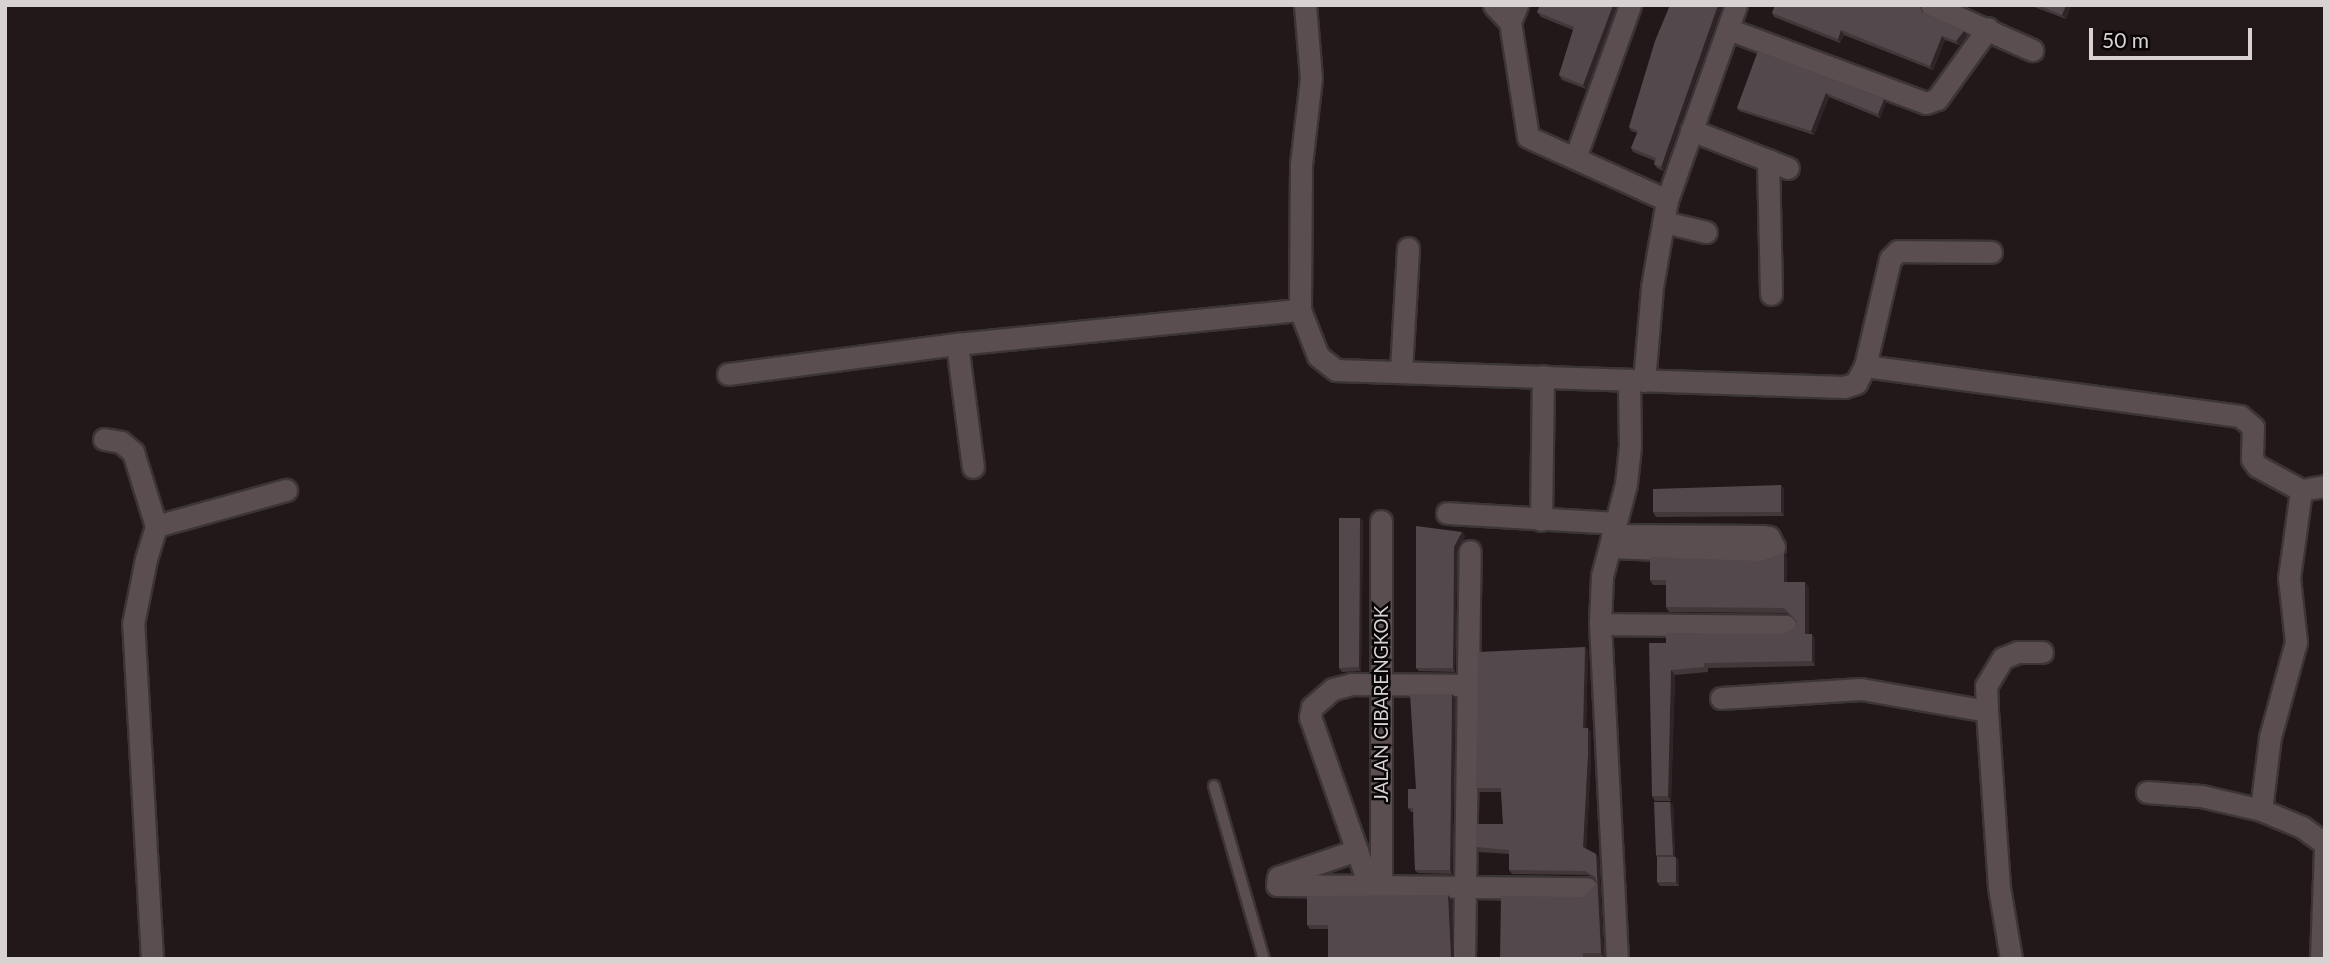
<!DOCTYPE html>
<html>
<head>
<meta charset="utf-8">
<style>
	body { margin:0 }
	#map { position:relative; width:2330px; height:964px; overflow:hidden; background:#22181a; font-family:Lato,sans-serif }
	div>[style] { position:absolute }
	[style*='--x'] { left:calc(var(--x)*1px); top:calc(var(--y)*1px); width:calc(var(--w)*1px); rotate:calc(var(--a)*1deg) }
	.roads { filter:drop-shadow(2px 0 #3c3537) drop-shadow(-2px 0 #3c3537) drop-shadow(0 2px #3c3537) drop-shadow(0 -2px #3c3537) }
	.lane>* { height:10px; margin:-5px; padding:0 5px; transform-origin:5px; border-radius:5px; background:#5a4e51 }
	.street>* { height:21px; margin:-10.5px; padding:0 10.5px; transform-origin:10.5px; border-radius:10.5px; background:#5a4e51 }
	.wall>* { inset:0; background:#42383a }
	.shaded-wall>* { inset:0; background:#2f2427 }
	.building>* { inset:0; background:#53484b }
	span { translate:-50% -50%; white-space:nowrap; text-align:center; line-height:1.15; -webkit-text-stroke:5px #080506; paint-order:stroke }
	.street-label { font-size:19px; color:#d9d2d3 }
	.frame { position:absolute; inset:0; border:7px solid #d9d2d3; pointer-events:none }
	.scale { position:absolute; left:2089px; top:28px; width:163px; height:32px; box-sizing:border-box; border:4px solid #d9d2d3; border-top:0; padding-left:9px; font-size:21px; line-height:24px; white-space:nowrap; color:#d9d2d3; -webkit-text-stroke:5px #080506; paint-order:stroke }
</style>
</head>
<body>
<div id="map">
	<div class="roads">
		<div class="lane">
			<i style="--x:1214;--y:786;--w:180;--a:73.9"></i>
		</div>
		<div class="street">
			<i style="--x:1305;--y:5;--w:73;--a:85.3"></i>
			<i style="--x:1311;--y:78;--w:87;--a:96.6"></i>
			<i style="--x:1301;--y:164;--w:146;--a:90.4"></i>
			<i style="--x:1300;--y:310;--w:49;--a:68.6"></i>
			<i style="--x:1318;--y:356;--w:23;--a:38"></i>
			<i style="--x:1336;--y:370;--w:508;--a:1.92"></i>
			<i style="--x:1844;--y:387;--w:13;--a:-18"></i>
			<i style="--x:1856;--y:383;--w:19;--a:-62"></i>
			<i style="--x:1865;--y:366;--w:110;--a:-76.8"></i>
			<i style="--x:1890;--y:259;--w:11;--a:-45"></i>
			<i style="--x:1898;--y:251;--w:93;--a:0.6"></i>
			<i style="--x:1494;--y:5;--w:23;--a:47"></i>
			<i style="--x:1517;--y:5;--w:18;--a:112"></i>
			<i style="--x:1510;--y:22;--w:116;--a:81.1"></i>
			<i style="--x:1528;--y:137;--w:153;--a:24.4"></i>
			<i style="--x:1931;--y:5;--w:111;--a:24"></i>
			<i style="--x:1728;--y:29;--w:211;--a:20.5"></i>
			<i style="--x:1926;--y:103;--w:12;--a:-20"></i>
			<i style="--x:1937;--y:99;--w:87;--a:-54.3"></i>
			<i style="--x:1691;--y:130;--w:104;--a:21.4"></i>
			<i style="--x:1575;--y:158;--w:163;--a:-70.2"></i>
			<i style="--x:1768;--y:160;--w:134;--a:88.7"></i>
			<i style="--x:1664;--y:222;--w:43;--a:13.4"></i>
			<i style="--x:957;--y:344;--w:124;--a:82.6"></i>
			<i style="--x:1865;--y:366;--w:378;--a:7.6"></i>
			<i style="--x:2240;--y:416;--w:17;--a:40"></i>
			<i style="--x:2253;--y:427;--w:32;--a:92"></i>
			<i style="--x:2252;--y:459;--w:9;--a:54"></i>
			<i style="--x:2257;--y:466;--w:50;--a:28.6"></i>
			<i style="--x:2301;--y:490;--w:24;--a:-9"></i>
			<i style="--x:1401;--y:370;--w:122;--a:-86.7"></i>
			<i style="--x:728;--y:374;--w:231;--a:-7.5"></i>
			<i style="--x:957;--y:344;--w:345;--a:-5.7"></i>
			<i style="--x:1644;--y:381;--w:94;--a:-85.1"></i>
			<i style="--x:1652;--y:287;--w:88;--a:-80.2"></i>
			<i style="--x:1667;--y:200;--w:207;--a:-70.5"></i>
			<i style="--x:104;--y:439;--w:17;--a:10"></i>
			<i style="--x:121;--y:442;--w:16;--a:40"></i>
			<i style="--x:133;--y:452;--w:77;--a:72.7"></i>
			<i style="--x:1447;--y:513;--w:168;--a:3.4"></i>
			<i style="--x:1541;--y:520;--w:144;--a:-89.2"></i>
			<i style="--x:1381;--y:521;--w:367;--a:90"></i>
			<i style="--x:1610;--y:547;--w:155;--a:2.2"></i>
			<i style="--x:1765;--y:553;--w:11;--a:-34"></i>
			<i style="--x:1774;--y:547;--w:11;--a:-117"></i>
			<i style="--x:1769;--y:537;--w:8;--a:-173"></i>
			<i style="--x:1761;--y:536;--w:149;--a:-179.6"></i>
			<i style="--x:1600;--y:624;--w:187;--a:0.6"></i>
			<i style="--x:1721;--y:698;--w:140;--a:-3.7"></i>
			<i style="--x:1861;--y:689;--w:128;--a:9.9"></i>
			<i style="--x:1987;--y:711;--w:176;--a:86.1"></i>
			<i style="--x:1999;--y:887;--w:73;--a:80.5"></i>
			<i style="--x:1987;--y:711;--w:25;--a:-92"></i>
			<i style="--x:1986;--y:686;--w:33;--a:-59"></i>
			<i style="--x:2003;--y:658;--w:16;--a:-22"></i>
			<i style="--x:2018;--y:652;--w:24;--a:0"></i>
			<i style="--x:2147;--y:792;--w:54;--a:4.2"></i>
			<i style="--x:2201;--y:796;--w:62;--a:13.1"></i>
			<i style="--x:2261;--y:810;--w:44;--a:22.5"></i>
			<i style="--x:2302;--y:827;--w:29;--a:36"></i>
			<i style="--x:2261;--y:810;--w:74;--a:-83"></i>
			<i style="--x:2270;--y:737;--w:98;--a:-74.7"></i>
			<i style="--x:2296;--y:642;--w:64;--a:-96.2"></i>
			<i style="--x:2289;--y:578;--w:89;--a:-82.2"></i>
			<i style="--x:1357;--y:850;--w:83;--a:161.1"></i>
			<i style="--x:1278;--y:877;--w:8;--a:97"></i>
			<i style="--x:1277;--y:885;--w:310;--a:0.6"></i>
			<i style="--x:1370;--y:888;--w:181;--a:-109.3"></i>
			<i style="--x:1310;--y:717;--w:10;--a:-79"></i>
			<i style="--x:1312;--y:707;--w:28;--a:-41"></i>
			<i style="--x:1333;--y:689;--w:20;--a:-15"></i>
			<i style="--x:1352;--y:684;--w:114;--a:0.5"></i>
			<i style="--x:152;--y:959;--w:336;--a:-93.2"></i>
			<i style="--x:133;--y:624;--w:66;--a:-78.7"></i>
			<i style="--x:146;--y:559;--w:34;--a:-73"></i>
			<i style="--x:156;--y:526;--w:135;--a:-15.5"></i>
			<i style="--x:1464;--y:959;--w:408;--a:-89.2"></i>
			<i style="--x:1617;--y:959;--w:335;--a:-92.9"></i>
			<i style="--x:1600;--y:624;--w:48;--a:-87.6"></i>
			<i style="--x:1602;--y:576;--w:95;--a:-75.4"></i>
			<i style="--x:1626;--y:484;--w:38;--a:-84"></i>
			<i style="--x:1630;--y:446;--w:65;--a:-90.9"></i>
			<i style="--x:2321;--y:959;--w:111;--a:-87.9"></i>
		</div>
	</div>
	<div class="wall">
		<i style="clip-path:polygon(1617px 5px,1586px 89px,1562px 80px,1559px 75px,1573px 30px,1541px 17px,1537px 12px)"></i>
		<i style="clip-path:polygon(1670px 5px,1722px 5px,1663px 171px,1657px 168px,1654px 164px,1655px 161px,1633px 152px,1631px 148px,1637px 133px,1631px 131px,1629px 127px)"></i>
		<i style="clip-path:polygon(2029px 5px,2071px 5px,2066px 19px)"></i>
		<i style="clip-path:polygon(1772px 13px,1924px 13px,1964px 31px,1967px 35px,1959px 45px,1945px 40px,1933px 70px,1844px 35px,1840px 43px,1774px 17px)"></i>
		<i style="clip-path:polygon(1758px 51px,1886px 102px,1880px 118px,1829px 97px,1814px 135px,1739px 111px,1737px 108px)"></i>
		<i style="clip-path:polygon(1781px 485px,1784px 489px,1784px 516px,1656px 517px,1653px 512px)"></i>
		<i style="clip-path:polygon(1360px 518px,1363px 521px,1361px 671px,1342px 672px,1339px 668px)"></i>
		<i style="clip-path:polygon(1462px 532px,1465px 536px,1457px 551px,1455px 672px,1419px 671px,1416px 668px)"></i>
		<i style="clip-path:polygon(1787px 558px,1787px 582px,1809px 587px,1809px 634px,1815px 638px,1815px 666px,1708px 668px,1708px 672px,1675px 675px,1671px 801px,1655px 801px,1652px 796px,1666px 643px,1784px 634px,1795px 628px,1796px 622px,1787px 613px,1669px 612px,1666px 607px,1666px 585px,1653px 585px,1650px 580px,1761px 561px)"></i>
		<i style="clip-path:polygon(1585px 647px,1588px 651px,1586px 728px,1588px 728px,1591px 733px,1591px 759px,1586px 849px,1596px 854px,1599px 859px,1604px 958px,1587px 958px,1587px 959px,1500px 959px,1584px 897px,1597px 884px,1596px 880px,1588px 875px,1512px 874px,1509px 870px,1509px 854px,1479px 852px,1476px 847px,1503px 824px,1501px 792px,1480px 792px,1476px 788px)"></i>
		<i style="clip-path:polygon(1455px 698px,1452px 874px,1418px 873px,1415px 870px,1413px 812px,1411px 812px,1408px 808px)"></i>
		<i style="clip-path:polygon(1670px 802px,1673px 805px,1675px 857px,1679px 860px,1679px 886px,1660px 886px,1657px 882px,1657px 857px,1656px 855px)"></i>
		<i style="clip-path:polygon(1452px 900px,1454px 959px,1328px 959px,1328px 929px,1310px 929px,1307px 925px)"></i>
	</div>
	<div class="shaded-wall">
		<i style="clip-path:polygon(1613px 5px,1617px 5px,1586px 89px,1583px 85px)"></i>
		<i style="clip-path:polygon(1718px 5px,1722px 5px,1663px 171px,1661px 167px)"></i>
		<i style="clip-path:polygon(2066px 5px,2071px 5px,2066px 19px,2062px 15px)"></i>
		<i style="clip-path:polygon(1841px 30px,1844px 35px,1840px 43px,1838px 39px)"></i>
		<i style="clip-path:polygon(1964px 31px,1967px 35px,1959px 45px,1956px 41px)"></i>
		<i style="clip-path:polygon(1942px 36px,1945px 40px,1933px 70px,1930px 66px)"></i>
		<i style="clip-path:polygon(1826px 93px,1829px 97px,1814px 135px,1811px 131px)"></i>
		<i style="clip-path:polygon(1884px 99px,1886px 102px,1880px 118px,1878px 114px)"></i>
		<i style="clip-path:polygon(1781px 485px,1784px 489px,1784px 516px,1781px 512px)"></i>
		<i style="clip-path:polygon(1360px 518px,1363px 521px,1361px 671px,1359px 667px)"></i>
		<i style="clip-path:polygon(1462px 532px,1465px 536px,1457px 551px,1455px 672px,1453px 668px,1454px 547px)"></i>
		<i style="clip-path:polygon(1784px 553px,1787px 558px,1787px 587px,1784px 582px)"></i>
		<i style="clip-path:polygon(1805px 582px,1809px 587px,1809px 638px,1805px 634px)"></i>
		<i style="clip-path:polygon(1812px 634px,1815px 638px,1815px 666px,1812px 661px)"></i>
		<i style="clip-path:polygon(1585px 647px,1588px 651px,1586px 733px,1583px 728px)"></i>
		<i style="clip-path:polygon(1671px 670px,1675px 675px,1671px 801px,1668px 796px)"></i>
		<i style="clip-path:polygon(1452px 694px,1455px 698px,1452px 874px,1450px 870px)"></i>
		<i style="clip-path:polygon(1588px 728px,1591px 733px,1591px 759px,1586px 851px,1583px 847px)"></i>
		<i style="clip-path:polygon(1670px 802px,1673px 805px,1675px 858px,1673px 855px)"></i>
		<i style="clip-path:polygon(1596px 854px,1599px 859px,1604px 958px,1601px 953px)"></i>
		<i style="clip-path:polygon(1676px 857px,1679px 860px,1679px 886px,1676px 882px)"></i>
		<i style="clip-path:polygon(1448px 895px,1452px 900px,1454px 959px,1451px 959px)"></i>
	</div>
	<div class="building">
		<i style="clip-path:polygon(1540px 5px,1613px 5px,1583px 85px,1559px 75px,1574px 27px,1537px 12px)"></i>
		<i style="clip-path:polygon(1670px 5px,1718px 5px,1661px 167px,1654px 164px,1656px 158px,1631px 148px,1638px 131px,1629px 127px,1655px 41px)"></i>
		<i style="clip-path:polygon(1775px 5px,1919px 5px,1922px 12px,1964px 31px,1956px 41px,1942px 36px,1930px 66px,1841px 30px,1838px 39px,1772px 13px)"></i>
		<i style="clip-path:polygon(2038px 5px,2066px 5px,2062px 15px)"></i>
		<i style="clip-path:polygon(1758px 51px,1884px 99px,1878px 114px,1826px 93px,1811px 131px,1737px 108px)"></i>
		<i style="clip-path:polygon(1781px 485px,1781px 512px,1653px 512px,1653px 489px)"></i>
		<i style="clip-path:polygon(1339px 518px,1360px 518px,1359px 667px,1339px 668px)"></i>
		<i style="clip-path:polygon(1416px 526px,1462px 532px,1454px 547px,1453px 668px,1416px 668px)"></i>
		<i style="clip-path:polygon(1784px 553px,1784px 582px,1805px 582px,1805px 634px,1812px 634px,1812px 661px,1704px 663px,1704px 667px,1671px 670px,1668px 796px,1652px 796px,1649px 643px,1666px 643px,1666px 633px,1784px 634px,1795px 628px,1797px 621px,1784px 608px,1666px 607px,1666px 580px,1650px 580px,1650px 557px,1761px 561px)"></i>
		<i style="clip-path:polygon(1585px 647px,1583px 728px,1588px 728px,1588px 755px,1583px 847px,1596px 854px,1601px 953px,1583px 953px,1583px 959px,1500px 959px,1501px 896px,1584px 897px,1597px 884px,1595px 877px,1585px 871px,1509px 870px,1509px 850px,1476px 847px,1476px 824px,1503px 824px,1501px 788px,1476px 788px,1478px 652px)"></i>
		<i style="clip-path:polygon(1410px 694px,1452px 694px,1450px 870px,1415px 870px,1413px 808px,1408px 808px,1408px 789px,1416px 789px)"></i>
		<i style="clip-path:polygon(1654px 802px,1670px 802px,1673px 855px,1656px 855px)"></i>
		<i style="clip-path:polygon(1657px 857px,1676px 857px,1676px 882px,1657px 882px)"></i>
		<i style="clip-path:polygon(1448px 895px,1451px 959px,1328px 959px,1328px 925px,1307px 925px,1307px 896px)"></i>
	</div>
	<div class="street-label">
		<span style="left:1381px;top:704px;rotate:-90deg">JALAN CIBARENGKOK</span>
	</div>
	<div class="frame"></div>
	<div class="scale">50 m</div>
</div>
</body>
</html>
